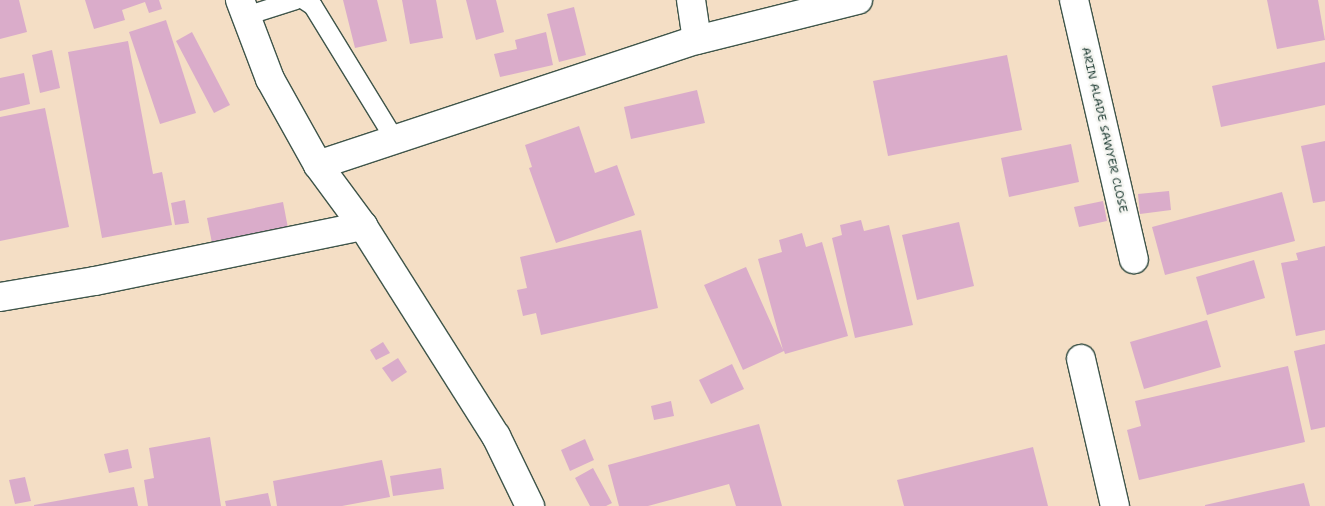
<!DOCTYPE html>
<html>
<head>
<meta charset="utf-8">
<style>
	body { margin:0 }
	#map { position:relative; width:1325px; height:506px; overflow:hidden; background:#f4dec5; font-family:"Shantell Sans",sans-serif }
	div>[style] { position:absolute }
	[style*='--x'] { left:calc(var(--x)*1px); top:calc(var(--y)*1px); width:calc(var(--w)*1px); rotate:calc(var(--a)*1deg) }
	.building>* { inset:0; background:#daacca }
	.roads { filter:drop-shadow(1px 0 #3f554a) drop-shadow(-1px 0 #3f554a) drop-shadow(0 1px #3f554a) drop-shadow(0 -1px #3f554a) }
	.service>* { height:18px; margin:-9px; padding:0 9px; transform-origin:9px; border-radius:9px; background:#fff }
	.minor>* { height:28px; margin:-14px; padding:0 14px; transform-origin:14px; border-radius:14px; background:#fff }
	span { translate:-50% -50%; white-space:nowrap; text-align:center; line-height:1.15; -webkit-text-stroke:5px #f6f6f2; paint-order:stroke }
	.street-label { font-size:12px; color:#1f3d34 }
</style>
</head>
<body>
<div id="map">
	<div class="building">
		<i style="clip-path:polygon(0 0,19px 0,27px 32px,0 39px)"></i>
		<i style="clip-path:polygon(85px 0,159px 0,162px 9px,149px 13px,145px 2px,122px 10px,125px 20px,94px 29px)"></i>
		<i style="clip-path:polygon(343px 0,377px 0,387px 41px,355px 48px)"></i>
		<i style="clip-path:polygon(402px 0,436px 0,443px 38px,410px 44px)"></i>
		<i style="clip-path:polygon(466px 0,496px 0,504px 32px,476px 40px)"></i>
		<i style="clip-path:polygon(1267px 0,1318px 0,1325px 40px,1277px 49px)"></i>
		<i style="clip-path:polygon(574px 7px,586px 55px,559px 62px,547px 14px)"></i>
		<i style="clip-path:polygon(166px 20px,196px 113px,160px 124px,129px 32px)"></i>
		<i style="clip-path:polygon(192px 32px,230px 105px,214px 113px,176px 41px)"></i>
		<i style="clip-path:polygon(546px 32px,553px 65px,500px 77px,494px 54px,517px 49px,515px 40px)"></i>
		<i style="clip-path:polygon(128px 41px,153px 174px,162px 172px,172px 225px,102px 238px,68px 52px)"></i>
		<i style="clip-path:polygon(52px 50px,60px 88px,40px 93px,32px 55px)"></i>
		<i style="clip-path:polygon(1007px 55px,1022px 130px,888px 156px,873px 81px)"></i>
		<i style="clip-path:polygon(1325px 62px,1325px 105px,1221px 127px,1212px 86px)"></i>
		<i style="clip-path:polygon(24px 73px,30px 104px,0 111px,0 78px)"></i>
		<i style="clip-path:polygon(697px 90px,705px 123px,631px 139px,624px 107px)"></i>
		<i style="clip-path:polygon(45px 108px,69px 227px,0 241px,0 117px)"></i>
		<i style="clip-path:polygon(579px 126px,595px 173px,617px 165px,635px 215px,556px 243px,529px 168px,532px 167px,525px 145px)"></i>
		<i style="clip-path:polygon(1325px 141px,1325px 201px,1313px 203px,1301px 146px)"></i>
		<i style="clip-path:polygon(1071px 144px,1079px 182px,1009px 197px,1001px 158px)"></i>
		<i style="clip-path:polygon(1169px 191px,1171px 210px,1140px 214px,1138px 194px)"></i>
		<i style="clip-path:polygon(1282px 192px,1295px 241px,1165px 275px,1152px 227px)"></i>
		<i style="clip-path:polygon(185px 200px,189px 223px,175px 225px,171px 203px)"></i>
		<i style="clip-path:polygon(1103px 201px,1107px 221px,1079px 227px,1074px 207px)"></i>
		<i style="clip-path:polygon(283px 202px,288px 228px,212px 243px,207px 218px)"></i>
		<i style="clip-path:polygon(861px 220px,864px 231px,889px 225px,913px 325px,855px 338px,832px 238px,842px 235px,840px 225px)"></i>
		<i style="clip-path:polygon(959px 222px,974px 286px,917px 300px,902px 235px)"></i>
		<i style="clip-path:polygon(641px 230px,658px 308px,541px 335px,536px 313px,523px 316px,517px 290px,527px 288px,520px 257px)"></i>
		<i style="clip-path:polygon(802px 233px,806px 247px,822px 242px,848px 336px,785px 354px,784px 351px,743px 370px,704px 285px,746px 267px,783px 350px,758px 259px,782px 252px,779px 240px)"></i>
		<i style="clip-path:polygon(1325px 246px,1325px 330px,1296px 336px,1281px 263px,1298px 260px,1296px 253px)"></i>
		<i style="clip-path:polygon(1254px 260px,1265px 298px,1207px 315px,1196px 277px)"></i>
		<i style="clip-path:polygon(1207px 320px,1221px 367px,1144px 389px,1130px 342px)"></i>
		<i style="clip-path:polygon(383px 342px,390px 353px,376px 360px,370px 350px)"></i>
		<i style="clip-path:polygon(1325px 344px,1325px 427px,1311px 430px,1294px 351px)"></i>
		<i style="clip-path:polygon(398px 358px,407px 372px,392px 382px,382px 368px)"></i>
		<i style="clip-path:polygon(732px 364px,744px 389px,711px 404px,699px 380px)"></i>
		<i style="clip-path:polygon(1288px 366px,1305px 442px,1139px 480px,1127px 430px,1141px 426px,1135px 401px)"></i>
		<i style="clip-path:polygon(671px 401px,674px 416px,654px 420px,651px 406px)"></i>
		<i style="clip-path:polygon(759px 424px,782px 506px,736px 506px,729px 484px,648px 506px,619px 506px,608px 465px)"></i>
		<i style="clip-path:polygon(210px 437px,221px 506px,148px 506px,144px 480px,154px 478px,149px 448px)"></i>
		<i style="clip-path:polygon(585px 439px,594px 460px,570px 471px,561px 450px)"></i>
		<i style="clip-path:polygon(1033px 447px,1048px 506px,904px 506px,897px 480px)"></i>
		<i style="clip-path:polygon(128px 449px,132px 468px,109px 473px,104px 454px)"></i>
		<i style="clip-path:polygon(382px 460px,390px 497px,342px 506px,277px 506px,273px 481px)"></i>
		<i style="clip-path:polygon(441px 468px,444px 489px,393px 496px,390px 476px)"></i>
		<i style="clip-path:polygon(593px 468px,612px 503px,606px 506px,590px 506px,575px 478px)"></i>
		<i style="clip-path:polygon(25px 477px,31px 501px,15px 504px,9px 480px)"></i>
		<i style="clip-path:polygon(1304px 483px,1310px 506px,1205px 506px,1205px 505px)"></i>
		<i style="clip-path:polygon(134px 487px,138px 506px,34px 506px,34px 505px)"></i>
		<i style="clip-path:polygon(268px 493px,271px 506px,226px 506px,225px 501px)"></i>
	</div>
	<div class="roads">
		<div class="service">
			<i style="--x:304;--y:0;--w:11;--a:34"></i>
			<i style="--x:313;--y:6;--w:157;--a:58.5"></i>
			<i style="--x:246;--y:16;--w:52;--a:-17.7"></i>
		</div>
		<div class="minor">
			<i style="--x:240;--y:0;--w:85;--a:69.2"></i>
			<i style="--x:270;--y:79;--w:98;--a:60.8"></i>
			<i style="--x:318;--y:165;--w:76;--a:53.6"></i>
			<i style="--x:363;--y:226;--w:249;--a:57.7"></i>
			<i style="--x:496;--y:436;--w:78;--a:64.1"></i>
			<i style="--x:691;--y:0;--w:40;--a:81.5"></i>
			<i style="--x:1074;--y:0;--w:266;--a:77"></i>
			<i style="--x:318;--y:165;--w:399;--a:-18.3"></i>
			<i style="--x:697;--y:40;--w:166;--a:-14"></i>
			<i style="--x:0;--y:297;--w:96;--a:-9.6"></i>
			<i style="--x:95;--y:281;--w:274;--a:-11.6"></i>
			<i style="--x:1081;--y:359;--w:151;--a:77"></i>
		</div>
	</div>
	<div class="street-label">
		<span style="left:1104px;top:130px;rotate:77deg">ARIN ALADE SAWYER CLOSE</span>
	</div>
</div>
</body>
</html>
